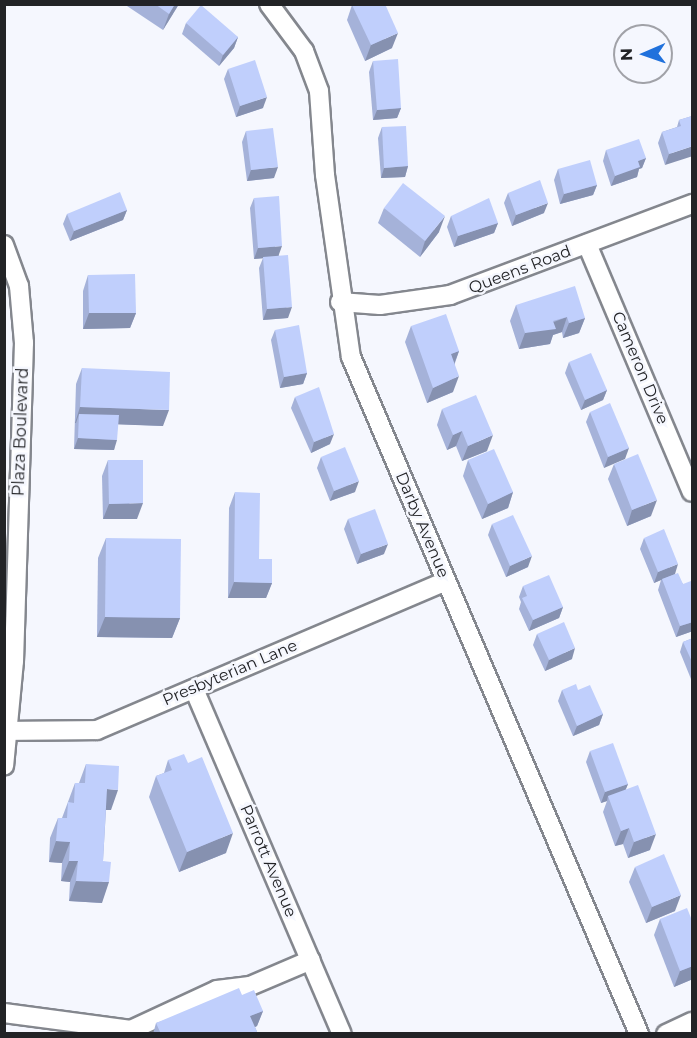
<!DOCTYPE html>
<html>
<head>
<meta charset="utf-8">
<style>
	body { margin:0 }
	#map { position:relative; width:697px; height:1038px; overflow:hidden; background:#f5f7fe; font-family:Montserrat,sans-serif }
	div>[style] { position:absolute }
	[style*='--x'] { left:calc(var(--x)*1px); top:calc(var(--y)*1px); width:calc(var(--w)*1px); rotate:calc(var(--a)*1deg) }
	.roads { filter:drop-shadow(2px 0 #84878e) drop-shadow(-2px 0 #84878e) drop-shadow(0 2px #84878e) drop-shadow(0 -2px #84878e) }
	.minor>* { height:18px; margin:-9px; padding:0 9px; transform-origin:9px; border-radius:9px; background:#fff }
	.wall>* { inset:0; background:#a5b2d9 }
	.shaded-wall>* { inset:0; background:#8691b0 }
	.building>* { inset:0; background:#c0cffc }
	span { translate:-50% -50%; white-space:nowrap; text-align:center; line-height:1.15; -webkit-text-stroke:5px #f5f7fe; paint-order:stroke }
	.street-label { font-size:16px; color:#222326 }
	.frame { position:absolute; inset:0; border:6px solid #222326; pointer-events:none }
	.north { position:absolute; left:613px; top:24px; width:60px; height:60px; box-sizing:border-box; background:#f5f7fe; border:2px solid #a1a2a8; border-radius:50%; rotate:268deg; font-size:16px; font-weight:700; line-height:24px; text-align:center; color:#222326 }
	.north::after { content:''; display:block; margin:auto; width:21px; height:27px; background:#2071dc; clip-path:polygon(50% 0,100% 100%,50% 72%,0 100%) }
</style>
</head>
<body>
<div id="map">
	<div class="roads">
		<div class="minor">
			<i style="--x:269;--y:4;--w:59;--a:53.3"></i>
			<i style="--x:304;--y:51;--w:43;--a:69.4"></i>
			<i style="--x:319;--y:91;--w:84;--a:85.9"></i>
			<i style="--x:325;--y:175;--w:184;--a:81.9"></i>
			<i style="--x:351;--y:357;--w:736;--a:66.95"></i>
			<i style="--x:587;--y:244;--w:269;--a:67.1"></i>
			<i style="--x:4;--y:245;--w:44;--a:69.9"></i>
			<i style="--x:19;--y:286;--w:57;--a:85"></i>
			<i style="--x:24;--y:343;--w:318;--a:91.8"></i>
			<i style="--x:14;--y:661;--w:105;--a:95.4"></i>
			<i style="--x:340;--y:302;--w:40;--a:4.3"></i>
			<i style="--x:380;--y:305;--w:71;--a:-8.1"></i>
			<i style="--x:450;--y:295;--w:259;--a:-20.6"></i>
			<i style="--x:194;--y:689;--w:375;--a:66.8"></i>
			<i style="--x:7;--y:731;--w:90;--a:-0.6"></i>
			<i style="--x:97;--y:730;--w:379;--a:-23.1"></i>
			<i style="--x:4;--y:1013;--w:128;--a:7.6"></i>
			<i style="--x:131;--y:1030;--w:95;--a:-24.9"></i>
			<i style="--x:217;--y:990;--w:33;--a:-7"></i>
			<i style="--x:250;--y:986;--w:66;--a:-23.1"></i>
			<i style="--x:666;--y:1034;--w:29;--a:-25"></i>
		</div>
	</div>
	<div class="wall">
		<i style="clip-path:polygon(124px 4px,179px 4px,163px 30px)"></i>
		<i style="clip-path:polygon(352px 5px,392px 48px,365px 61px,347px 20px)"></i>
		<i style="clip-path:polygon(186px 23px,238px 37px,234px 48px,219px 66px,182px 34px)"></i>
		<i style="clip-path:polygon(373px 61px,401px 108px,397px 118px,373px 120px,369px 72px)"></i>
		<i style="clip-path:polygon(228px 69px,263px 108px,236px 117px,224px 79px)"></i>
		<i style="clip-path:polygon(692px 116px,665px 165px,658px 143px,662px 132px,677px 127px,679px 120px)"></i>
		<i style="clip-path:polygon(382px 127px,408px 166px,405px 177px,381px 178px,378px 138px)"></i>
		<i style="clip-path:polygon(246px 131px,274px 178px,247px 181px,242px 142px)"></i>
		<i style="clip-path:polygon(606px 150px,646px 158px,642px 168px,639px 169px,637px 177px,611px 186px,603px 161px)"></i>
		<i style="clip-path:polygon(558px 169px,597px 185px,593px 195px,560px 204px,554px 180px)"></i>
		<i style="clip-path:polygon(508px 193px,544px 213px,512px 226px,504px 203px)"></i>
		<i style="clip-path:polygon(254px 198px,279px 256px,288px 318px,263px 320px,259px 268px,263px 258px,254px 259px,250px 208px)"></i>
		<i style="clip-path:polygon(384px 208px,439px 232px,420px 257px,378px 223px)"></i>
		<i style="clip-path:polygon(127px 210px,123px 220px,70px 241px,63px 224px,67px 214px)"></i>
		<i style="clip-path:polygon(451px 216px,498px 223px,494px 233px,454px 247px,447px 227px)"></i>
		<i style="clip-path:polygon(88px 275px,136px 313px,130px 328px,83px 329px,83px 291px)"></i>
		<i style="clip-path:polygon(516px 305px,585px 318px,579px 333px,563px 338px,562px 332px,553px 335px,550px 344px,519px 349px,510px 321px)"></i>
		<i style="clip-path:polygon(411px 326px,459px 351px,455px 363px,453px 392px,427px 403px,405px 342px)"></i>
		<i style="clip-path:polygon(275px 330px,307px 373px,303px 384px,280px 388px,271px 340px)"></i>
		<i style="clip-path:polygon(569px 362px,607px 390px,603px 400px,581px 410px,565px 373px)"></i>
		<i style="clip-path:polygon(82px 368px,163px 426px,118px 424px,114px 450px,74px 449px,76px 384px)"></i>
		<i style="clip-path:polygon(295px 397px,330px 444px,311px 453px,291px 408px)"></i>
		<i style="clip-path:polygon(442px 409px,487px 451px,462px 461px,456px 446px,447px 450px,437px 425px)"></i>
		<i style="clip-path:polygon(590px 412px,629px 448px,604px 468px,586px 422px)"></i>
		<i style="clip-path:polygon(321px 457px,355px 492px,330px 501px,317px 468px)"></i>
		<i style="clip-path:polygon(108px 460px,137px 519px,103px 519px,102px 476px)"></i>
		<i style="clip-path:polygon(468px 460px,513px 492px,508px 508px,482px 519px,463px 476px)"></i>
		<i style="clip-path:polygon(614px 464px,651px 516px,627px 526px,608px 479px)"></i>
		<i style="clip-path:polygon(235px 492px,259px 559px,272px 583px,266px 598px,228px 598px,229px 508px)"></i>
		<i style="clip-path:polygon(348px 519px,384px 554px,357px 564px,344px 529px)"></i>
		<i style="clip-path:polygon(492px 524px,528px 567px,506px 577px,488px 535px)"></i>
		<i style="clip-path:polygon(106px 538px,180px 618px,172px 638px,97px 637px,98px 558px)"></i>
		<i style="clip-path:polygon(644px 538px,683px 584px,693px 586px,693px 631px,676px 637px,658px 590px,661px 580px,654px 583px,640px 549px)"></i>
		<i style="clip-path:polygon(523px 586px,563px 607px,559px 618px,529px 631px,519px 609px,521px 602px,519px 597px)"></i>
		<i style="clip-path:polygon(537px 634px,572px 659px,545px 671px,533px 645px)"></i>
		<i style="clip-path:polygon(693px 638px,693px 684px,680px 652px,683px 642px)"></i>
		<i style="clip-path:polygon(562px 690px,578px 690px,603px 714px,599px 725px,573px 736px,558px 701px)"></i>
		<i style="clip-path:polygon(590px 751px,628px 784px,625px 790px,650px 850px,628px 858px,623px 844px,615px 846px,603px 812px,607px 801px,601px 803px,586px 762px)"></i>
		<i style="clip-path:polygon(168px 760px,188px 763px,226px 853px,179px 872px,149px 797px,156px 776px,164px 773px)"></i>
		<i style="clip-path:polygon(86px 764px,111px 810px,106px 810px,103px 861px,102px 903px,69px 901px,70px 882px,61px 881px,62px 863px,49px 862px,50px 838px,58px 818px,62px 818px,75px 783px,79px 783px)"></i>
		<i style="clip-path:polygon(635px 867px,675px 911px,646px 923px,629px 882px)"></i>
		<i style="clip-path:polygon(660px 919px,693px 923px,693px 979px,674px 987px,654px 935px)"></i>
		<i style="clip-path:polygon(242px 995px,263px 1011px,257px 1026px,255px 1027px,258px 1034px,153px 1034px,156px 1023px)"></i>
	</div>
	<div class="shaded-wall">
		<i style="clip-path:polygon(175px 4px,179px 4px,163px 30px,169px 14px)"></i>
		<i style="clip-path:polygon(398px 33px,392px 48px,365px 61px,371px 45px)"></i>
		<i style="clip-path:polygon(238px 37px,234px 48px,219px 66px,223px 55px)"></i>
		<i style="clip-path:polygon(267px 97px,263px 108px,236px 117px,240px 106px)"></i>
		<i style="clip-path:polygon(401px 108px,397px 118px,373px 120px,377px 110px)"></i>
		<i style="clip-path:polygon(693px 146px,693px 156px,665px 165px,669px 154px)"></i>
		<i style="clip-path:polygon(646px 158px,642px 168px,639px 169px,637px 177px,611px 186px,615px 176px,638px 161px)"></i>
		<i style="clip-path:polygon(408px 166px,405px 177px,381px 178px,384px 168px)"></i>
		<i style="clip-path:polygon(278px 167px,274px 178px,247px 181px,251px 170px)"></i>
		<i style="clip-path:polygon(597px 185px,593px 195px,560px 204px,564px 194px)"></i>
		<i style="clip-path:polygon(548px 203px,544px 213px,512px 226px,516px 215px)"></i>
		<i style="clip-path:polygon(127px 210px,123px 220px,70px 241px,74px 231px)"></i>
		<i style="clip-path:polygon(445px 216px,439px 232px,420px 257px,425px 241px)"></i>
		<i style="clip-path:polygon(498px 223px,494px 233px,454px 247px,458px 236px)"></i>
		<i style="clip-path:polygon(282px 246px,278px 257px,254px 259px,258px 248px)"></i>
		<i style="clip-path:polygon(292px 307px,288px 318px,263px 320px,267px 309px)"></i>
		<i style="clip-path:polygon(89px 313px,136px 313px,130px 328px,83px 329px)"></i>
		<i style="clip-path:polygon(567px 317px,562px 332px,553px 335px,550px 344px,519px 349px,525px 333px)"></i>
		<i style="clip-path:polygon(585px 318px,579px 333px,563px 338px,569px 323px)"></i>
		<i style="clip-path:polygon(459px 351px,453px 367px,451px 354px)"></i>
		<i style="clip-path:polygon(307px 373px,303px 384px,280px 388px,284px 377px)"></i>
		<i style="clip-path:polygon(459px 376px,453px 392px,427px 403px,433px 388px)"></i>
		<i style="clip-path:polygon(607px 390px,603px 400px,581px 410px,585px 400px)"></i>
		<i style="clip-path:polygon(80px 407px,169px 410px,163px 426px,79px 423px,79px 414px,76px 423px,75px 423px)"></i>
		<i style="clip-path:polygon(462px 431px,456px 446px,447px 450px,453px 435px)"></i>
		<i style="clip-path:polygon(334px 434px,330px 444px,311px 453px,314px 442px)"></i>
		<i style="clip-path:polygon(493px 435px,487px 451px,462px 461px,468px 446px)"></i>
		<i style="clip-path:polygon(78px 438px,117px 440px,114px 450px,74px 449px)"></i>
		<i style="clip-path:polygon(629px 448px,625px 459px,604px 468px,608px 457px)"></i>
		<i style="clip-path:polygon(359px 481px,355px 492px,330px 501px,334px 491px)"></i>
		<i style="clip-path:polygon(513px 492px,508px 508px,482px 519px,488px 504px)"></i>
		<i style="clip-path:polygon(657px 500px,651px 516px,627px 526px,632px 510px)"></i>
		<i style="clip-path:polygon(143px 503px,137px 519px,103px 519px,109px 504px)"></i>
		<i style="clip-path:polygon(388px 544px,384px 554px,357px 564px,361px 554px)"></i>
		<i style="clip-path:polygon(532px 556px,528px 567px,506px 577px,510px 566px)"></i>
		<i style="clip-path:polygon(678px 564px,675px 574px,654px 583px,658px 572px)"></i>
		<i style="clip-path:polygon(234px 582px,272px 583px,266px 598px,228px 598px)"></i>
		<i style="clip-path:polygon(563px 607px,559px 618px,529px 631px,533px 620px)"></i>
		<i style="clip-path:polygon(105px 617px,180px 618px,172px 638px,97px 637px)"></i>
		<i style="clip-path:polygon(693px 622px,693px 631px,676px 637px,680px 626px)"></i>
		<i style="clip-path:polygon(575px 648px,572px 659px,545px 671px,549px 660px)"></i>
		<i style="clip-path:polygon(603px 714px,599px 725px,573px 736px,577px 726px)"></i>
		<i style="clip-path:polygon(628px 784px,624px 794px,608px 796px,607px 801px,601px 803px,605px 792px)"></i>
		<i style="clip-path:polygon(107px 789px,118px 790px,111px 810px,100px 810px)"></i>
		<i style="clip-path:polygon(629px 828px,623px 844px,615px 846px,621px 831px)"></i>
		<i style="clip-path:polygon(233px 833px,226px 853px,179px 872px,187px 852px)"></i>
		<i style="clip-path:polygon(656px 834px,650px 850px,628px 858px,634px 842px)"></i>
		<i style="clip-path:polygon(56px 841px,70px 842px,62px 863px,49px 862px)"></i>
		<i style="clip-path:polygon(69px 861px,78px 861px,70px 882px,61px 881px)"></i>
		<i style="clip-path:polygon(76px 881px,109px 882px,102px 903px,69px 901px)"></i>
		<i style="clip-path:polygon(681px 895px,675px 911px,646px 923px,652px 907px)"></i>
		<i style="clip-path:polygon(693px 966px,693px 979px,674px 987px,680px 971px)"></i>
		<i style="clip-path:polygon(263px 1011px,257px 1026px,245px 1032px,250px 1016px)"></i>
	</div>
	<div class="building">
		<i style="clip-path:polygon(155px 4px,175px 4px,169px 14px)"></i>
		<i style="clip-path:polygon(385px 4px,398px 33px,371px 45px,352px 5px)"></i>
		<i style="clip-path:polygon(201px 5px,238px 37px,223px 55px,186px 23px)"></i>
		<i style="clip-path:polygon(398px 59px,401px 108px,377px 110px,373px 61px)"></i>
		<i style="clip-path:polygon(255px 60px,267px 97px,240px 106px,228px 69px)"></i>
		<i style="clip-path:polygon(692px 116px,693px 146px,669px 154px,662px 132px,681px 126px,679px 120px)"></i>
		<i style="clip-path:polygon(406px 126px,408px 166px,384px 168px,382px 127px)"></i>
		<i style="clip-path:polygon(273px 128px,278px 167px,251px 170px,246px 131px)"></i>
		<i style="clip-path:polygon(639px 139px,646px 158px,638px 161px,640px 167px,615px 176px,606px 150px)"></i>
		<i style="clip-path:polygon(590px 160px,597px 185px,564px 194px,558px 169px)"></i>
		<i style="clip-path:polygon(540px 180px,548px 203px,516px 215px,508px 193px)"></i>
		<i style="clip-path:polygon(403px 183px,445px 216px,425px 241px,384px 208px)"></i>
		<i style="clip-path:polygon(120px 192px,127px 210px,74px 231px,67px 214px)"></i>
		<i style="clip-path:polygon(279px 196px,282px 246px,258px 248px,254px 198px)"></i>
		<i style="clip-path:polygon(489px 198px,498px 223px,458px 236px,451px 216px)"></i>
		<i style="clip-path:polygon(288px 255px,292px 307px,267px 309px,263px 257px)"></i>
		<i style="clip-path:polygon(135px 274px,136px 313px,89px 313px,88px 275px)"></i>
		<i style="clip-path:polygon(575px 286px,585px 318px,569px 323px,567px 317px,553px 321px,556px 329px,525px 333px,516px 305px)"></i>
		<i style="clip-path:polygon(446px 314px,459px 351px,451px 354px,459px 376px,433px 388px,411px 326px)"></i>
		<i style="clip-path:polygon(299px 325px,307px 373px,284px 377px,275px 330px)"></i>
		<i style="clip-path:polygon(591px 353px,607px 390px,585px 400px,569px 362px)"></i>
		<i style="clip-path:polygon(82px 368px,170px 372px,169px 410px,80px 407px)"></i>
		<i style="clip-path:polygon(319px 387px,334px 434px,314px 442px,295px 397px)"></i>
		<i style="clip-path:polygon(476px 395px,493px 435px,468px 446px,462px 431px,453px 435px,442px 409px)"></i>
		<i style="clip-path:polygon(610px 403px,629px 448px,608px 457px,590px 412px)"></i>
		<i style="clip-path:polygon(79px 414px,119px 415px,117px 440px,78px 438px)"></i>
		<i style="clip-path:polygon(345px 447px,359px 481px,334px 491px,321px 457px)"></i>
		<i style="clip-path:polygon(494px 449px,513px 492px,488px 504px,468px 460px)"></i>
		<i style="clip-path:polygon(638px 454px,657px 500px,632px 510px,614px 464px)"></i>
		<i style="clip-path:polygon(108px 460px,143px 460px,143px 503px,109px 504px)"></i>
		<i style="clip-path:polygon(235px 492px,260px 493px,259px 559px,272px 559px,272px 583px,234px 582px)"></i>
		<i style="clip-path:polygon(375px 509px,388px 544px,361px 554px,348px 519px)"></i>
		<i style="clip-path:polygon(513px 515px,532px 556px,510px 566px,492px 524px)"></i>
		<i style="clip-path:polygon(664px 529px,678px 564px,658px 572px,644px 538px)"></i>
		<i style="clip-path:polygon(106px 538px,181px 539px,180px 618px,105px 617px)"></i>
		<i style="clip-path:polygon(678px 573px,683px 584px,691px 581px,693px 586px,693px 622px,680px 626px,662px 579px)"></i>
		<i style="clip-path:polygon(549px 575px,563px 607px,533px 620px,522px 598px,527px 596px,523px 586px)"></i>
		<i style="clip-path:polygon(564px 622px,575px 648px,549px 660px,537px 634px)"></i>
		<i style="clip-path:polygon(693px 638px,693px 664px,683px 642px)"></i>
		<i style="clip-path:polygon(576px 684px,578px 690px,590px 685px,603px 714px,577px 726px,562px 690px)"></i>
		<i style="clip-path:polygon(613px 743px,628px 784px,605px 792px,590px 751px)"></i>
		<i style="clip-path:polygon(184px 754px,188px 763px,202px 757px,233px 833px,187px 852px,156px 776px,172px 770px,168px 760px)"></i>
		<i style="clip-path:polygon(86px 764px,119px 766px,118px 790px,107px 789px,103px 861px,111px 862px,109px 882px,76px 881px,78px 861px,69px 861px,70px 842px,56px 841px,58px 818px,67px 818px,68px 802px,74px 803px,75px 783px,85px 783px)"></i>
		<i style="clip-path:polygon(638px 785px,656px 834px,634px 842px,629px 828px,621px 831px,608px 796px)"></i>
		<i style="clip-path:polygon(664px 854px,681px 895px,652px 907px,635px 867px)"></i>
		<i style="clip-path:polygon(687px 908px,693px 923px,693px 966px,680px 971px,660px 919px)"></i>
		<i style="clip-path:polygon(239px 988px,242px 995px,254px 990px,263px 1011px,250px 1016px,258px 1034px,161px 1034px,156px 1023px)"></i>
	</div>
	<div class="street-label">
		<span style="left:520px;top:270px;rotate:-21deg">Queens Road</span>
		<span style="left:640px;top:368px;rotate:67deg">Cameron Drive</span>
		<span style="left:21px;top:432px;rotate:-88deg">Plaza Boulevard</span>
		<span style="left:422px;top:525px;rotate:67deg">Darby Avenue</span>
		<span style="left:230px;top:673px;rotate:-23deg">Presbyterian Lane</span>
		<span style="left:268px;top:861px;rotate:67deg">Parrott Avenue</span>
	</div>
	<div class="frame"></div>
	<div class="north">N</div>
</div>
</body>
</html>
